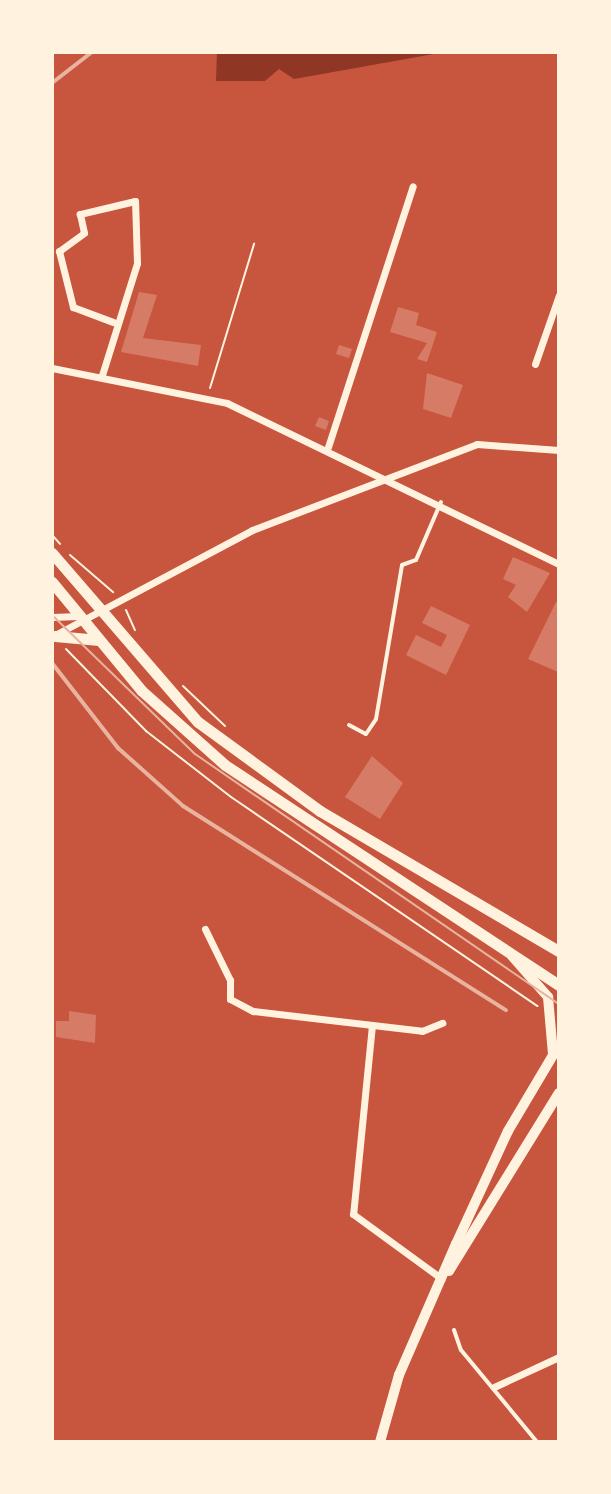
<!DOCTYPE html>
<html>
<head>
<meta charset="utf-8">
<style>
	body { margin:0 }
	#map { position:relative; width:611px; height:1494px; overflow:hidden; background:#c8553d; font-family:Overpass,sans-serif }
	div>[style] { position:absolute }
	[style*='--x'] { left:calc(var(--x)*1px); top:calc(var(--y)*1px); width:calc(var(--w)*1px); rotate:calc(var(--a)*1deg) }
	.water>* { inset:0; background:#8f3625 }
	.building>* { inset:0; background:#d67c66 }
	.path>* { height:2px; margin:-1px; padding:0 1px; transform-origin:1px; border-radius:1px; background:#fff3e0 }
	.service>* { height:4px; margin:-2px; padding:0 2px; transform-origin:2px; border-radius:2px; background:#fff3e0 }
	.minor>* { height:7px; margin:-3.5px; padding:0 3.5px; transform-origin:3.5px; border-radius:3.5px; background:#fff3e0 }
	.secondary>* { height:10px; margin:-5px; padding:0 5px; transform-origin:5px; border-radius:5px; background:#fff3e0 }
	.primary>* { height:11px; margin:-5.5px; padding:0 5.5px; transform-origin:5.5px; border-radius:5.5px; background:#fff3e0 }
	.tram>* { height:2px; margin:-1px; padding:0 1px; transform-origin:1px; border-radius:1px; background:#e9b49f }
	.rail>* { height:4px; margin:-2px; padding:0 2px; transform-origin:2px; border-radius:2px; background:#e9b49f }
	span { translate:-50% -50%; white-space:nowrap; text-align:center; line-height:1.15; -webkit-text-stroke:6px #fff3e0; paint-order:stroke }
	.frame { position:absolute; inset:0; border:54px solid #fff3e0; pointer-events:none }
</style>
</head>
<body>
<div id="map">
	<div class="water">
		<i style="clip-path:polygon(217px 52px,445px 52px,294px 79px,279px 69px,265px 81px,216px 81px)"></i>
	</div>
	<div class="building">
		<i style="clip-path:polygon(139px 292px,157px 295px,143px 338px,201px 345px,198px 366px,121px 352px)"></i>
		<i style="clip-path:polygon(398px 307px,419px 313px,416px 325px,437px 332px,427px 362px,417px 359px,427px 343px,390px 332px)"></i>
		<i style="clip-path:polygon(339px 345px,352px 349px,349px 358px,336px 354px)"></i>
		<i style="clip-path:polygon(427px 373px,463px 385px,451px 418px,423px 409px)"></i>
		<i style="clip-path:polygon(319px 417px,329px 421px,326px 430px,315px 426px)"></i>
		<i style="clip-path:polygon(513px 557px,550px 573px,527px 612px,508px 597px,516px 585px,503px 579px)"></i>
		<i style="clip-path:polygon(556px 602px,559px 603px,558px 672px,528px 659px)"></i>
		<i style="clip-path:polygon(431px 606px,470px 625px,446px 675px,406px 655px,416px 635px,441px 647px,447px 635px,422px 623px)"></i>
		<i style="clip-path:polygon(372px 756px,403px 783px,380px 819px,345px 797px)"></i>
		<i style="clip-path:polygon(69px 1011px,96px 1015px,95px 1043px,56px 1037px,56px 1021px,69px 1021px)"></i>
	</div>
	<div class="path">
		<i style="--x:210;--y:388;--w:151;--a:-73"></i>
		<i style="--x:52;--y:535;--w:12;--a:48"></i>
		<i style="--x:70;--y:555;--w:57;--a:40.7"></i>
		<i style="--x:126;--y:610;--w:22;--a:66"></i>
		<i style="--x:66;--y:649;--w:115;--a:45.7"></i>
		<i style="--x:146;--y:731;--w:108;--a:37.8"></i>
		<i style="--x:231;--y:797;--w:371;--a:34.3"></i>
		<i style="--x:183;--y:686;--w:58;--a:43.6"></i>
	</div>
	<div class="service">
		<i style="--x:349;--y:725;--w:19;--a:28"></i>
		<i style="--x:366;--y:734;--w:18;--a:-56"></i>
		<i style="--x:376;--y:719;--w:156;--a:-80.4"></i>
		<i style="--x:402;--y:565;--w:15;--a:-20"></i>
		<i style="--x:416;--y:560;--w:63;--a:-66.7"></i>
		<i style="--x:454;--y:1330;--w:21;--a:71"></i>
		<i style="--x:461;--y:1350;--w:119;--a:50.4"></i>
	</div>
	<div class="minor">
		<i style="--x:535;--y:364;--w:73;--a:-70.8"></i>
		<i style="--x:52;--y:368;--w:178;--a:11.3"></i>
		<i style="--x:227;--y:403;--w:369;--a:25.9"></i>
		<i style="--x:102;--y:375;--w:117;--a:-72.6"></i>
		<i style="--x:137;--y:263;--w:62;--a:-91.8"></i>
		<i style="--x:135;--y:201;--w:57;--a:166.7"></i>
		<i style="--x:80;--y:214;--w:19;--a:78"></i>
		<i style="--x:84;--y:233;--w:31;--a:144"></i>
		<i style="--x:59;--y:251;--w:58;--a:76"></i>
		<i style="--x:73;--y:307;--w:43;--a:20.6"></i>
		<i style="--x:328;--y:447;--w:274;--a:-72"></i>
		<i style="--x:52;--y:617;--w:27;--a:-2"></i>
		<i style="--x:53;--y:636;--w:225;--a:-28"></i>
		<i style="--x:252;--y:530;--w:241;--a:-20.9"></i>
		<i style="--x:477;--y:444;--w:82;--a:4.2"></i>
		<i style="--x:205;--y:929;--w:57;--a:63.9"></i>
		<i style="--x:230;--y:980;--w:19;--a:90"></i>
		<i style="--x:230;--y:999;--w:26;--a:28"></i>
		<i style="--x:253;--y:1011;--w:170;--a:6.7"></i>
		<i style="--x:422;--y:1031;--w:22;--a:-22"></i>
		<i style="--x:372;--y:1025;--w:190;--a:95.7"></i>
		<i style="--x:353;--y:1214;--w:110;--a:36.1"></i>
		<i style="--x:494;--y:1387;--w:72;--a:-24.8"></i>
	</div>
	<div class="secondary">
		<i style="--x:512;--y:956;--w:55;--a:48.7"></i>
		<i style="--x:548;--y:997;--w:57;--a:85"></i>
		<i style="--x:449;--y:1271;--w:209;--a:-58.3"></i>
		<i style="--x:380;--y:1442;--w:70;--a:-74.2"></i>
		<i style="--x:399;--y:1375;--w:143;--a:-66.5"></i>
		<i style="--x:456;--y:1244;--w:124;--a:-65.3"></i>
		<i style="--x:508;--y:1131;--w:100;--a:-59.3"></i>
	</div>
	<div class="primary">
		<i style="--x:52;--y:553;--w:223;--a:49.2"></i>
		<i style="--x:198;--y:722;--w:151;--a:36.1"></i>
		<i style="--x:320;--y:811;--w:277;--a:30.4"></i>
		<i style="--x:52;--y:582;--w:141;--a:50.5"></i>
		<i style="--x:142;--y:691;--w:111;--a:41.7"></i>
		<i style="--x:225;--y:765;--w:400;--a:33.4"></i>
		<i style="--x:55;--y:636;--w:44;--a:5.2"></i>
	</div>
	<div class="tram">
		<i style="--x:52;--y:615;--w:199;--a:44.2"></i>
		<i style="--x:195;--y:754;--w:442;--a:34.5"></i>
	</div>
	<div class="rail">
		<i style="--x:52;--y:83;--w:51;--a:-37.8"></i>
		<i style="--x:52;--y:663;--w:108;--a:52.2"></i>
		<i style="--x:118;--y:748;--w:87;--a:41.7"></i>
		<i style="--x:183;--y:806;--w:382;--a:32.3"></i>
	</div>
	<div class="frame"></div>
</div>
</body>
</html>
